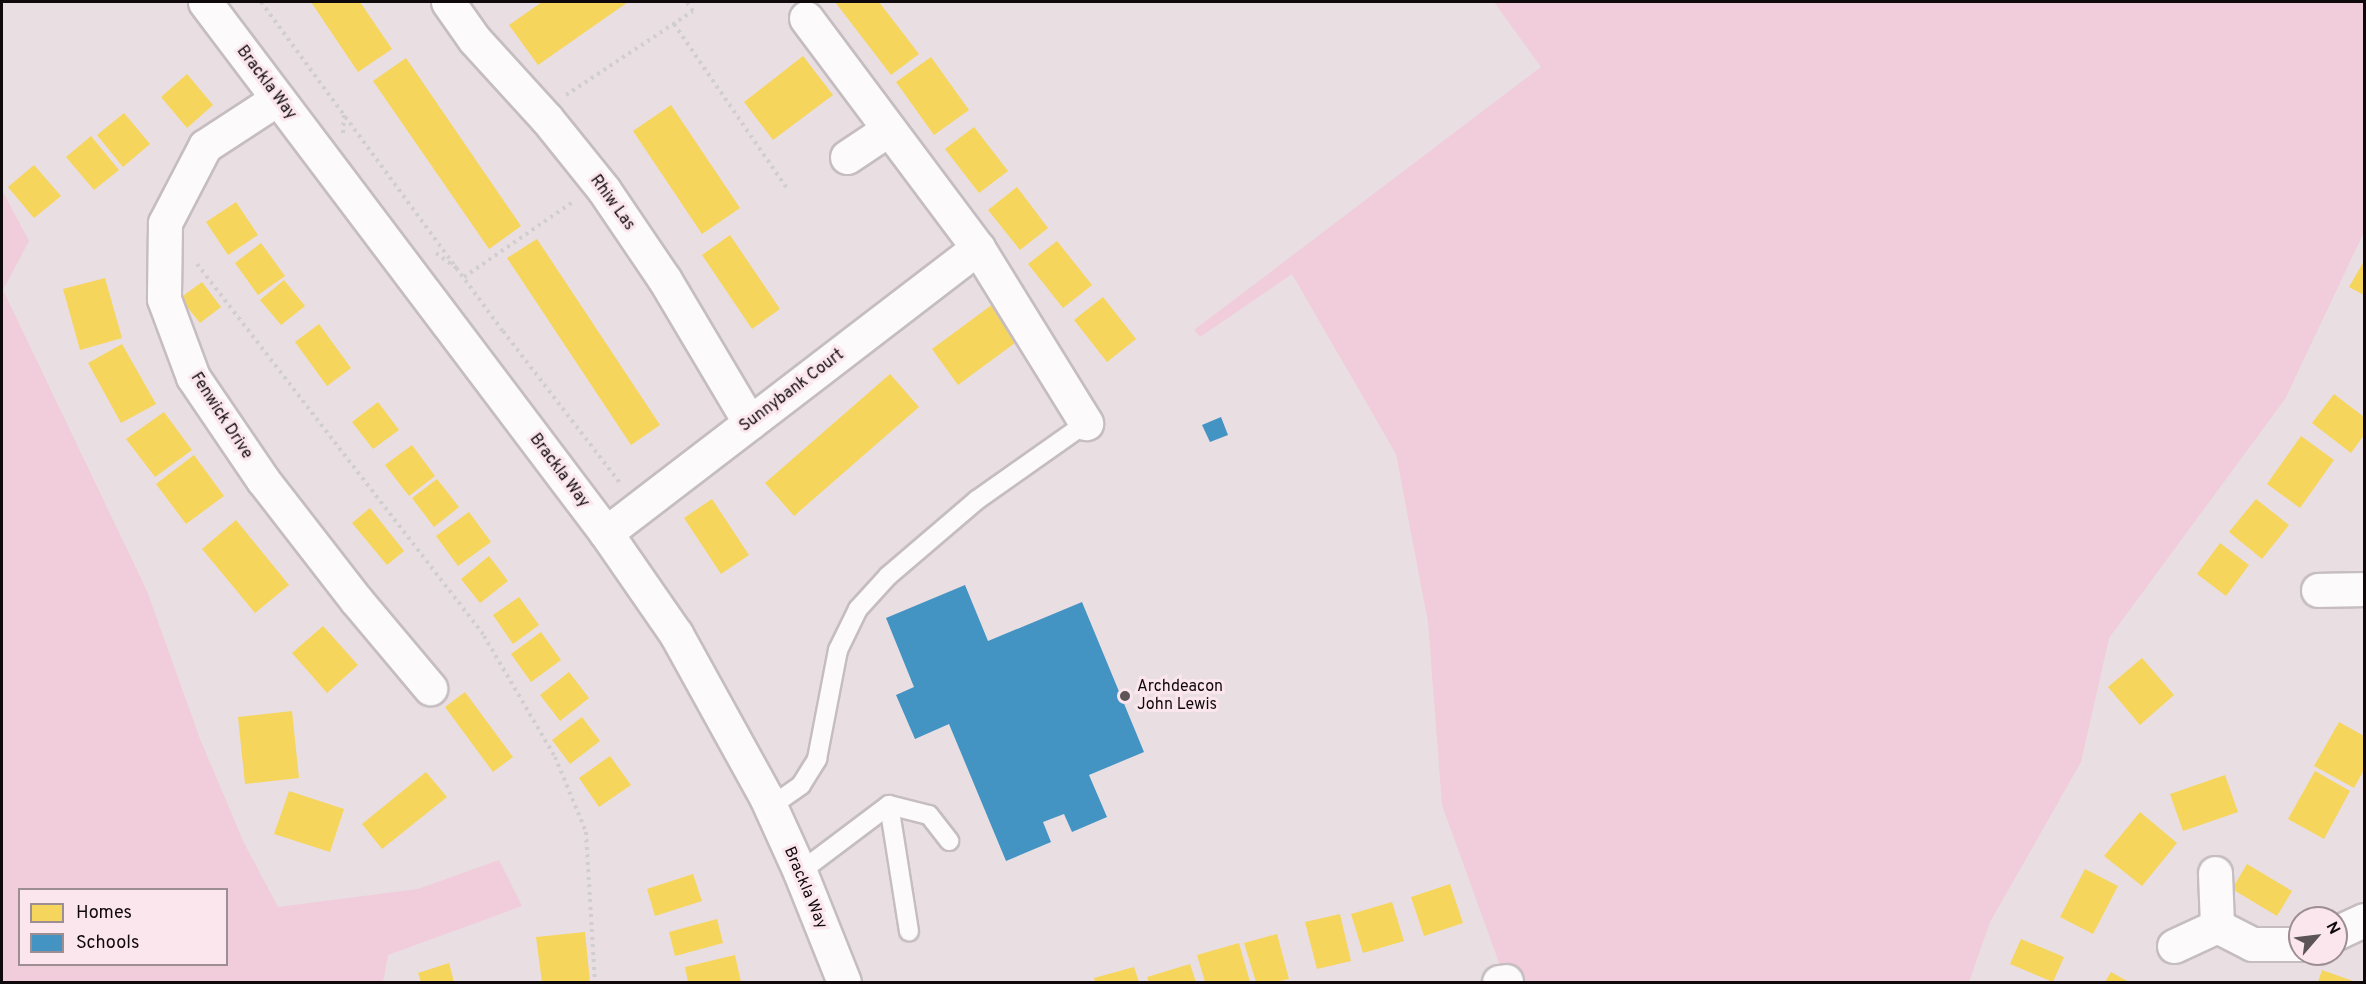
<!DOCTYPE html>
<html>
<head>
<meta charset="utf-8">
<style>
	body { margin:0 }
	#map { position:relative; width:2366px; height:984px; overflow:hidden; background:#e9dee2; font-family:Overpass,sans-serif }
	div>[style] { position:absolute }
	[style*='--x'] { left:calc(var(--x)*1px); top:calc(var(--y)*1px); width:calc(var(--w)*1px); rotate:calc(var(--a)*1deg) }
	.green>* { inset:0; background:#f1ccdb }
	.homes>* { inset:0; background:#f6d55c }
	.schools>* { inset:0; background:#4393c3 }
	.path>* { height:4px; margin-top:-2px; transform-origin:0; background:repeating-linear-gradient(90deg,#d1cecf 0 3px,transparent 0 7.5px) }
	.roads { filter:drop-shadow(2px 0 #c5bdc0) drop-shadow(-2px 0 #c5bdc0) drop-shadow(0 2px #c5bdc0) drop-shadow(0 -2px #c5bdc0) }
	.service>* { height:18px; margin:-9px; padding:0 9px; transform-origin:9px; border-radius:9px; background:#fcfafb }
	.minor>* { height:33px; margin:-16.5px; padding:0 16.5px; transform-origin:16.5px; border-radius:16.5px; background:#fcfafb }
	.tertiary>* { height:33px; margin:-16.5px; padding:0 16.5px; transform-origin:16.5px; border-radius:16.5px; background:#fcfafb }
	.dots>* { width:16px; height:16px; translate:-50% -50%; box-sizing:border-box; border:3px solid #fbe6ee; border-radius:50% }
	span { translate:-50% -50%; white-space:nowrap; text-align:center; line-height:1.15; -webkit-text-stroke:6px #fbe6ee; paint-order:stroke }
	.street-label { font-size:16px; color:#10090c }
	.poi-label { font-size:16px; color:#10090c }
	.left { translate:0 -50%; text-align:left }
	.frame { position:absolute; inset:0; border:3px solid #10090c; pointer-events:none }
	.legend { position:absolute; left:18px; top:888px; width:210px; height:78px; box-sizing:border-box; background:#fbe6ee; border:2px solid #9d8e94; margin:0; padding:8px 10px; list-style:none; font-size:18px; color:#10090c }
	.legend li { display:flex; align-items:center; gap:12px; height:30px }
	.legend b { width:30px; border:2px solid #9d8e94 }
	.north { position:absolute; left:2288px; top:906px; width:60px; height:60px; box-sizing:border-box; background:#fbe6ee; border:2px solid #9d8e94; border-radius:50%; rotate:62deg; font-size:16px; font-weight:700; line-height:24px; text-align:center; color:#10090c }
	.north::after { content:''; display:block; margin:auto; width:21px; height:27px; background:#5c5457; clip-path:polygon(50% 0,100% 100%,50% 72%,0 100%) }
</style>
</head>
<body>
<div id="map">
	<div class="green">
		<i style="clip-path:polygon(1494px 2px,2364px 2px,2364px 232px,2285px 399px,2109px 638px,2081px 762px,1990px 922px,1969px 982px,1506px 982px,1442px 805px,1428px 622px,1396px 454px,1292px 274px,1200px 337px,1194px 330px,1541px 67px)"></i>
		<i style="clip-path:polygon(evenodd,2px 190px,29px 241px,3px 290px,147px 591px,200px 739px,244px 843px,278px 907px,418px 889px,499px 860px,522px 906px,388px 955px,383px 982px,2px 982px,2px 190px,20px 890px,226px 890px,226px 964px,20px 964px,20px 890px)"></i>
	</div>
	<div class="homes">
		<i style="clip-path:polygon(311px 2px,360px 2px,392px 49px,358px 72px)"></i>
		<i style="clip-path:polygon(542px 2px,628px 2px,538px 65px,509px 25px)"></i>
		<i style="clip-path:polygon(835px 2px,879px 2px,919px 54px,891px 75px)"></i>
		<i style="clip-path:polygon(803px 56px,833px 95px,773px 140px,744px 102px)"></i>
		<i style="clip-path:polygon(931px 57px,969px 110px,934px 135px,896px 82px)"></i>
		<i style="clip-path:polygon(406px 58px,521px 226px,489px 249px,373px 81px)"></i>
		<i style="clip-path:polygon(187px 74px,213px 105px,187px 128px,161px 97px)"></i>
		<i style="clip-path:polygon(671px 105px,740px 208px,702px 234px,633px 131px)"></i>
		<i style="clip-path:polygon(124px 113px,150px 144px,123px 167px,97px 135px)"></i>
		<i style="clip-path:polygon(974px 127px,1008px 171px,979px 193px,945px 149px)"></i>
		<i style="clip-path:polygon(91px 136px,119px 170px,94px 190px,66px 157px)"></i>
		<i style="clip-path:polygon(34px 165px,61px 196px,34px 218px,8px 187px)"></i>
		<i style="clip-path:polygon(1017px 187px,1048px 228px,1020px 250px,988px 210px)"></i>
		<i style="clip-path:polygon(236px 202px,258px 235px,228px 255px,206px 222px)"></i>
		<i style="clip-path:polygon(730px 235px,780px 309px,752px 329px,702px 255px)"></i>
		<i style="clip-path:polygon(537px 239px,660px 425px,631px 445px,507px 258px)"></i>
		<i style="clip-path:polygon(1057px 241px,1092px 285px,1063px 308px,1028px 264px)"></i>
		<i style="clip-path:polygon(261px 243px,285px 276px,258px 295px,235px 263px)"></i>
		<i style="clip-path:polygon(2364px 261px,2364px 295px,2349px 287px)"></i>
		<i style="clip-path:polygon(105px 278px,122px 338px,80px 350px,63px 289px)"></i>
		<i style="clip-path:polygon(284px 280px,305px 306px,281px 325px,260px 300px)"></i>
		<i style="clip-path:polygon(202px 282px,221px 307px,200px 323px,180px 298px)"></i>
		<i style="clip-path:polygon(1103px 297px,1136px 339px,1107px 362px,1074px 320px)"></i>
		<i style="clip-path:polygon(993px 304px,1019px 340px,958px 385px,932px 349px)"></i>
		<i style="clip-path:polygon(319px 324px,351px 368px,327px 386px,295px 342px)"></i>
		<i style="clip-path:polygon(122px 344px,156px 404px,121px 423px,88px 363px)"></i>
		<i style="clip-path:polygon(890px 374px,919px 407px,794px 516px,765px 483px)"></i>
		<i style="clip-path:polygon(2334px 394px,2364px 417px,2364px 435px,2351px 453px,2312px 423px)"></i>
		<i style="clip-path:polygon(378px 402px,399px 430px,373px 449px,352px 422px)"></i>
		<i style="clip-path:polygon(164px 412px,192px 450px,155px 477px,126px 439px)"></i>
		<i style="clip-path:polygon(2301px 436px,2334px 460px,2300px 508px,2267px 484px)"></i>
		<i style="clip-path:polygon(412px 445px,435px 476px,409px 496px,385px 465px)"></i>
		<i style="clip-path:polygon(194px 455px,224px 496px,186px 524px,156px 484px)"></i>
		<i style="clip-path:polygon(437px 479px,459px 507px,434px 527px,412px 498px)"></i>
		<i style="clip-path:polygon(712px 499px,749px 555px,721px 574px,684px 518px)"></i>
		<i style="clip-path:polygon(2256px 499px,2289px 525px,2262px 559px,2229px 532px)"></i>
		<i style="clip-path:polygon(370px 508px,404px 551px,387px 565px,352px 523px)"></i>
		<i style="clip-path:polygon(469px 512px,491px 542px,458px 566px,436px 536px)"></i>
		<i style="clip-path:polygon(236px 520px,289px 585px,255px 613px,202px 549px)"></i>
		<i style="clip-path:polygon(2220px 543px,2249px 565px,2226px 596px,2197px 574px)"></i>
		<i style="clip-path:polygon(489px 556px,508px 581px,480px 603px,461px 579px)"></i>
		<i style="clip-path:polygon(519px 597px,539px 625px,513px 644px,493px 615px)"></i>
		<i style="clip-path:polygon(323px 626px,358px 665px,327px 693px,292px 653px)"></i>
		<i style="clip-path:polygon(541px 632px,561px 660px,531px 682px,511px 654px)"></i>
		<i style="clip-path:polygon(2142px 658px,2174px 695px,2140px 725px,2108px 687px)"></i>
		<i style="clip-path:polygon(569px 672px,589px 698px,560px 721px,540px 695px)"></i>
		<i style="clip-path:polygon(465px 692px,513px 757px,493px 772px,445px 707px)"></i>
		<i style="clip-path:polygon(292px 711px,299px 778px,245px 784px,238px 717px)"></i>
		<i style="clip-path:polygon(582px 717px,600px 741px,570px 764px,552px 740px)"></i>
		<i style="clip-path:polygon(2339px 722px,2364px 736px,2364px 770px,2354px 788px,2314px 766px)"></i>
		<i style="clip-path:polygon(610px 756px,631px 785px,599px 807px,579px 778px)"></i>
		<i style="clip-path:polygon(2315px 771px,2350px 791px,2324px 839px,2288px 819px)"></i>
		<i style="clip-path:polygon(426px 772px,447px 797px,382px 849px,362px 824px)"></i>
		<i style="clip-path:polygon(2225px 775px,2238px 812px,2183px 831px,2170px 794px)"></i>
		<i style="clip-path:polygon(289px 791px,344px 809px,330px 852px,274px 834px)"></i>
		<i style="clip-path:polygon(2140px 812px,2177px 843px,2142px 886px,2104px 856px)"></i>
		<i style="clip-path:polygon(2247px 864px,2292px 891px,2277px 916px,2232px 889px)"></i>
		<i style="clip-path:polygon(2085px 869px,2118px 886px,2093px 934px,2060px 917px)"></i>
		<i style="clip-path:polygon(693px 874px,702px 901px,655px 916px,647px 889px)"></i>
		<i style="clip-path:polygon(1450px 884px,1463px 923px,1424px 936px,1411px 897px)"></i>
		<i style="clip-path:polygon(1392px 902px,1404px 941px,1363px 953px,1351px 914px)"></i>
		<i style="clip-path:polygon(1340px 914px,1351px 961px,1317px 969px,1305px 922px)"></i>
		<i style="clip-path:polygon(717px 919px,723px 943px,675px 956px,669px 932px)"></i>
		<i style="clip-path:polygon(585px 932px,590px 982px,542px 982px,536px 937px)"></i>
		<i style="clip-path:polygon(1277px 934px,1289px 979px,1275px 982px,1256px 982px,1244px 943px)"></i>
		<i style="clip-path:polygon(2021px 939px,2064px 957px,2053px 982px,2010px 964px)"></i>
		<i style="clip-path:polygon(1239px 943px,1250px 982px,1205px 982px,1197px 955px)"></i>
		<i style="clip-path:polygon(735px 955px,741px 982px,688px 982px,685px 967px)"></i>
		<i style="clip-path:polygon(449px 963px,454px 982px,421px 982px,418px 973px)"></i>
		<i style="clip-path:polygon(1190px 964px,1196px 982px,1149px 982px,1147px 977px)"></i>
		<i style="clip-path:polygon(1134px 967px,1139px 982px,1095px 982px,1094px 978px)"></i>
		<i style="clip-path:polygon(2322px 970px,2356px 982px,2318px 982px)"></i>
		<i style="clip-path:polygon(2111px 972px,2129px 982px,2105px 982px)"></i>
	</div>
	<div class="schools">
		<i style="clip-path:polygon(1221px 417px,1228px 435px,1210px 442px,1202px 425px)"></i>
		<i style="clip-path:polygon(965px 585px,988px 641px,1082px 602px,1144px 752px,1089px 775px,1107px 817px,1072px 832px,1064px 814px,1043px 822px,1051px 842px,1006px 861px,949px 724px,915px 739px,896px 695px,914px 687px,886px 618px)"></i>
	</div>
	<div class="path">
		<i style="--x:261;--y:2;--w:408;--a:53.7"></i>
		<i style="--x:503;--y:331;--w:193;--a:52.4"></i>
		<i style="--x:674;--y:24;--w:198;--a:55.5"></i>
		<i style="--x:566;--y:95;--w:152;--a:-33.5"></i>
		<i style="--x:693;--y:11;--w:11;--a:-124"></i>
		<i style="--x:343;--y:133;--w:19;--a:-87"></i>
		<i style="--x:436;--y:253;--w:26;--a:36"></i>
		<i style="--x:197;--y:264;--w:470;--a:52.3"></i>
		<i style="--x:484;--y:636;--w:140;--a:59.6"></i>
		<i style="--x:555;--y:757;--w:81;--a:67.5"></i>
		<i style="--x:586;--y:832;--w:150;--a:86.6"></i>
		<i style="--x:464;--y:277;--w:134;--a:-34.6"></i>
	</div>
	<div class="roads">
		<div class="service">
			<i style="--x:889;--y:805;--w:128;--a:81"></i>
			<i style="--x:770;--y:807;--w:38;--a:-35"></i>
			<i style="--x:801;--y:785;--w:31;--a:-58"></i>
			<i style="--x:817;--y:759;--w:111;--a:-79.1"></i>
			<i style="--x:838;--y:650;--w:46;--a:-64"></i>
			<i style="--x:858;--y:609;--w:45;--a:-47.7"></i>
			<i style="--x:888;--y:576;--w:117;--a:-40.5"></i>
			<i style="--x:977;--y:500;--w:133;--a:-35.2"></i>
			<i style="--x:800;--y:872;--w:111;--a:-37"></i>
			<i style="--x:889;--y:805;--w:41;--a:14"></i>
			<i style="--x:929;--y:815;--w:33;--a:52"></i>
		</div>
		<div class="minor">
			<i style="--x:448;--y:2;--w:45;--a:54.9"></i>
			<i style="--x:474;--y:39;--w:108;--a:47.6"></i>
			<i style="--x:547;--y:119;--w:91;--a:51.2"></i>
			<i style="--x:604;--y:190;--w:109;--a:55.9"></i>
			<i style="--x:665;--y:280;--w:166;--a:59.3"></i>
			<i style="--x:806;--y:18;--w:287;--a:53.2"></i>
			<i style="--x:978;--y:248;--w:206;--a:58.3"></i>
			<i style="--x:277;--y:99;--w:86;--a:146.9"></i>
			<i style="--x:205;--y:146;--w:87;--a:117.5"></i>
			<i style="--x:165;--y:223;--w:76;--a:90.8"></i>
			<i style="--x:164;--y:299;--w:83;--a:69.6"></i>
			<i style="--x:193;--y:377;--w:125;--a:55.8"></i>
			<i style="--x:263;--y:480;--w:153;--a:52.2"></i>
			<i style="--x:357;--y:601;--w:114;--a:50"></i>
			<i style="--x:847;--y:157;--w:50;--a:-33.7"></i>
			<i style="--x:606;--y:533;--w:469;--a:-37.5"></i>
			<i style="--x:2318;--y:590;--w:46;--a:-1.2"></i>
			<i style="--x:2215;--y:873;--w:53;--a:87.8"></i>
			<i style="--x:2336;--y:933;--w:31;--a:-25"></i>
			<i style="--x:2174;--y:946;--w:47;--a:-24.9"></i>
			<i style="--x:2217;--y:926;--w:39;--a:27"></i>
			<i style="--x:2252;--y:944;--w:48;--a:0"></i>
			<i style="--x:1499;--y:982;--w:7;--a:-8"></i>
		</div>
		<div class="tertiary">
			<i style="--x:205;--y:2;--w:665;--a:52.94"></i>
			<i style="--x:606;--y:533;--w:123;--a:55.3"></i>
			<i style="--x:676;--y:634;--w:186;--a:61.1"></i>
			<i style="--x:766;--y:797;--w:82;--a:65.6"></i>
			<i style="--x:800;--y:872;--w:118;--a:68.2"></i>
		</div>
	</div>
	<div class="dots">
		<i style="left:1125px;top:696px;background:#5c5457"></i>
	</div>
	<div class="street-label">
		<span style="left:266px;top:83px;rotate:53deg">Brackla Way</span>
		<span style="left:612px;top:203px;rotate:54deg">Rhiw Las</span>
		<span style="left:792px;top:391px;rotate:-37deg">Sunnybank Court</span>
		<span style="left:221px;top:416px;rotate:57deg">Fenwick Drive</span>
		<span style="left:559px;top:471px;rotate:53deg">Brackla Way</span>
		<span style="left:805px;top:888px;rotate:67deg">Brackla Way</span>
	</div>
	<div class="poi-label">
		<span class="left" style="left:1137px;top:696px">Archdeacon<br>John Lewis</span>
	</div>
	<div class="frame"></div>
	<ul class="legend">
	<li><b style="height:16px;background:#f6d55c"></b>Homes</li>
	<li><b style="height:16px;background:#4393c3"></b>Schools</li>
	</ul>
	<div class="north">N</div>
</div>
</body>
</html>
